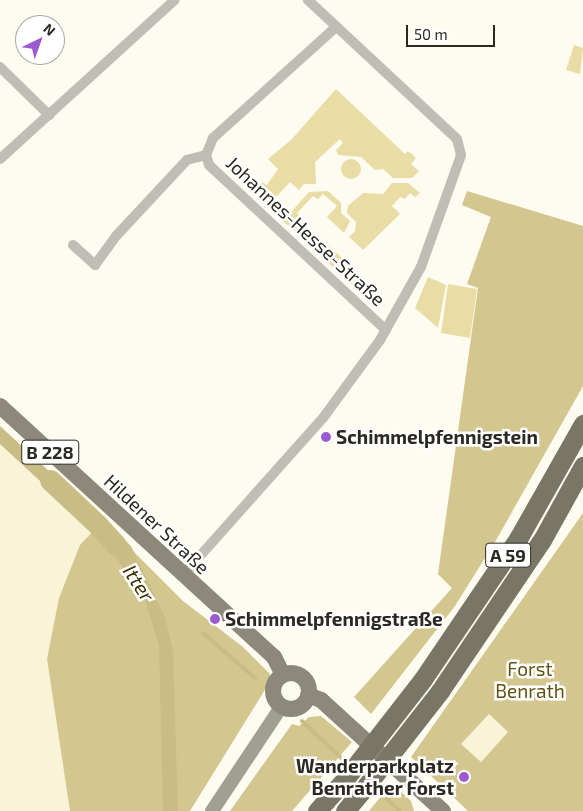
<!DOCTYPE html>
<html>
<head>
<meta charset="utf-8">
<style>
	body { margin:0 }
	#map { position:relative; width:583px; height:811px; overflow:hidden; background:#fefbf0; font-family:"Exo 2",sans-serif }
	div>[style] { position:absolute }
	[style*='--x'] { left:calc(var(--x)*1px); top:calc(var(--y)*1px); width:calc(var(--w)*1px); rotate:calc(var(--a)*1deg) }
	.built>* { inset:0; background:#f9f3d8 }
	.green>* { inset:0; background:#eadca5 }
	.round { border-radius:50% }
	.forest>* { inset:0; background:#d3c68f }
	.water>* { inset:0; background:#c9bc85 }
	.stream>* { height:4px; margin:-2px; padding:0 2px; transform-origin:2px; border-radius:2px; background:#c9bc85 }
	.river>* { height:21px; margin:-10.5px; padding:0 10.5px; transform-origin:10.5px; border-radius:10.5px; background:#c9bc85 }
	.minor>* { height:10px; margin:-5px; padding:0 5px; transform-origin:5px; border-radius:5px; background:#bfbdb5 }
	.secondary>* { height:14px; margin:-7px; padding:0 7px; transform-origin:7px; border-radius:7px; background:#a19e92 }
	.primary>* { height:16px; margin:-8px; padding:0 8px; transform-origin:8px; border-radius:8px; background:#8c887a }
	.primary>.ring { margin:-8px; padding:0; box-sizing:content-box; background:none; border:16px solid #8c887a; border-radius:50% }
	.motorway>* { height:19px; margin:-9.5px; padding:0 9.5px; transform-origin:9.5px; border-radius:9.5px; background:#7a7665 }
	.motorway-bridge>* { height:19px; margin:-9.5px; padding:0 9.5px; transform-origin:9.5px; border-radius:9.5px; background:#7a7665 }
	.dots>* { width:14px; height:14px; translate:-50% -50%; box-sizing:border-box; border:2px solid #fff; border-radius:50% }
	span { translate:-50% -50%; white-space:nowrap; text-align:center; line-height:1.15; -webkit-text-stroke:5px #fff; paint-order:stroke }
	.shield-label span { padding:1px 4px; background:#fff; border:1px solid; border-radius:4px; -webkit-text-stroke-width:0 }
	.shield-label { font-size:18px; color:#2b2922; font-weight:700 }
	.street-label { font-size:19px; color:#2b2922 }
	.poi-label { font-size:19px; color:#2b2922; font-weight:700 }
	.left { translate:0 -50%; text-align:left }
	.right { translate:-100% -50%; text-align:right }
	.park-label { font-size:19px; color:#605210 }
	.water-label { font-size:20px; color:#3a3002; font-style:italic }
	.north { position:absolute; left:15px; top:15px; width:50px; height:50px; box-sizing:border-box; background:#fff; border:1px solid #aaa9a7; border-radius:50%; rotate:42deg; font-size:14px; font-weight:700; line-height:20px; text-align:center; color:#2b2922 }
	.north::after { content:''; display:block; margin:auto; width:18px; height:22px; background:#9a5bd2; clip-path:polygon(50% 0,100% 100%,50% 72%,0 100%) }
	.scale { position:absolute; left:406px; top:25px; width:89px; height:22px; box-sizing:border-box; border:2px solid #2b2922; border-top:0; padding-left:6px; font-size:15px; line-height:18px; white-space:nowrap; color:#2b2922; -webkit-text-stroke:4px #fff; paint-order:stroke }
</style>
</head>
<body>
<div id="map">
	<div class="built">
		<i style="clip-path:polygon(0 444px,96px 528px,80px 545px,47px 659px,70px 811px,0 811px)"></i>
		<i style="clip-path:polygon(489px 714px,508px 732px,481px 762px,461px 744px)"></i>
	</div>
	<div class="green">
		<i style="clip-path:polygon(574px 45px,583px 48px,580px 74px,566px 70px)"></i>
		<i style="clip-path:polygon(336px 89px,405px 154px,408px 151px,413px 155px,416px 158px,411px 164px,419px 171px,412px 178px,393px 178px,383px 169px,375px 170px,361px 157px,338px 155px,336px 150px,343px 143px,340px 139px,315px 162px,316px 184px,304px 184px,299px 190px,290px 182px,276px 197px,270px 191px,266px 195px,257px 187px,262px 182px,267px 185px,278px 169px,268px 159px,291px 140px)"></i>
		<i class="round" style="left:341px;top:159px;width:20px;height:20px"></i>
		<i style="clip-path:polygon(392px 183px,408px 183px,420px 193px,415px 197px,410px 193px,405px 199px,400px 197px,392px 206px,400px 214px,363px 250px,349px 237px,355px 231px,356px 222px,347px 213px,348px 206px,363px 193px,383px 194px)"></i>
		<i style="clip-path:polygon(328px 191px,341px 203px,341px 213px,350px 221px,344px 233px,327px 217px,337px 206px,323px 194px,318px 199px,313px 196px,297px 213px,302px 217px,298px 223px,313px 237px,318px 236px,353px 268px,351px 274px,369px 291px,364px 296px,283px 221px,309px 192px)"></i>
		<i style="clip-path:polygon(428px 277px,446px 285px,438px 328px,415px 308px)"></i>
		<i style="clip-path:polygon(448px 284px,477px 289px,470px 338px,441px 333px)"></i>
	</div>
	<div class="forest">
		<i style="clip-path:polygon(467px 191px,583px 226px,583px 386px,495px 542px,455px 606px,371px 714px,354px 697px,452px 588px,438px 574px,478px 288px,467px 284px,491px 217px,462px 205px)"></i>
		<i style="clip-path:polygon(evenodd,583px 513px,583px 811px,468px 811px,411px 757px,583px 513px,489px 714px,508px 732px,481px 762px,461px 744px,489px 714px)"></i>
		<i style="clip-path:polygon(106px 524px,183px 601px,243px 647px,270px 674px,271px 680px,190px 811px,70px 811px,47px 659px,59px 598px,80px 545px,96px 528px)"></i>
		<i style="clip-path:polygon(321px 716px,352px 742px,292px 811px,230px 811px,292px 724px,299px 726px,309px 717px)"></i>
		<i style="clip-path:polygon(392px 783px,411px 801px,414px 811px,369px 811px)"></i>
	</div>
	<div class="water">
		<i style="clip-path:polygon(0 426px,75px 495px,66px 505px,0 444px)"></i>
		<i style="clip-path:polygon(103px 520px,131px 546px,165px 617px,173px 651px,178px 811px,163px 811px,159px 646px,145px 600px,96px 528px)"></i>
	</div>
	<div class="stream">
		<i style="--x:203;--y:633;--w:69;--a:40.9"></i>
		<i style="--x:302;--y:721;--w:66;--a:43.2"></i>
		<i style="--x:372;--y:785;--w:38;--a:43"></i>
	</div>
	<div class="river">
		<i style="--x:50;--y:480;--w:66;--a:43.2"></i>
		<i style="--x:98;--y:525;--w:28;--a:48"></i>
	</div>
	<div class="minor">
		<i style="--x:336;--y:27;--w:166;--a:137.9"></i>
		<i style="--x:213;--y:138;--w:18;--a:112"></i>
		<i style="--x:206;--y:155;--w:10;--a:73"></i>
		<i style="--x:209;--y:165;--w:242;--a:43"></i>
		<i style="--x:0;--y:67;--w:69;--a:44.4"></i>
		<i style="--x:0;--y:159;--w:236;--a:-42.3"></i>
		<i style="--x:73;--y:245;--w:30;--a:42"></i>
		<i style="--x:95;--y:265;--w:37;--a:-54"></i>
		<i style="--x:117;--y:235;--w:103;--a:-47"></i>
		<i style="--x:187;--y:160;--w:20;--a:-15"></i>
		<i style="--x:183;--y:575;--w:210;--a:-48.3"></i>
		<i style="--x:323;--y:418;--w:97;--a:-53.8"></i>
		<i style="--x:380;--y:340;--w:84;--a:-60.7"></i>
		<i style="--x:421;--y:267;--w:119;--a:-70.3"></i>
		<i style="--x:461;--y:155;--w:16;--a:-104"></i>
		<i style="--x:457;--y:139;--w:204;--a:-137"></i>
	</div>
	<div class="secondary">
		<i style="--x:212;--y:811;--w:125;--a:-56.4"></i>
	</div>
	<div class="primary">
		<i style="--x:0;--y:406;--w:372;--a:42.5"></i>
		<i style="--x:274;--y:657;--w:20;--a:63"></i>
		<i class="ring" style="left:273px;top:673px;width:20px;height:20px"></i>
		<i style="--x:308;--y:695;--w:14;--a:21"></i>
		<i style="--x:321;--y:700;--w:165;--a:42.3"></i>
	</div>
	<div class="motorway">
		<i style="--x:423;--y:679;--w:171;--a:-55.9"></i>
		<i style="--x:519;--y:537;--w:130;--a:-60.5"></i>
		<i style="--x:440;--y:691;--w:182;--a:-56"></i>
		<i style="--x:542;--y:540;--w:85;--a:-61"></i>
		<i style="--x:317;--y:811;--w:44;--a:-48.7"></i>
		<i style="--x:345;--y:811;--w:26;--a:-50"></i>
	</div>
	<div class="motorway-bridge">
		<i style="--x:346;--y:778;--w:125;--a:-52.1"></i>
		<i style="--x:362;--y:791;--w:127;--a:-52"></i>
	</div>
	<div class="dots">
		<i style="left:326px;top:437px;background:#9a5bd2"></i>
		<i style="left:215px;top:619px;background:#9a5bd2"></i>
		<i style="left:464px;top:777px;background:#9a5bd2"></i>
	</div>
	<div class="shield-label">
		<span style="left:50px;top:452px">B 228</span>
		<span style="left:508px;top:555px">A 59</span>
	</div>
	<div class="street-label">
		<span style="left:306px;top:231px;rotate:43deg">Johannes-Hesse-Straße</span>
		<span style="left:157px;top:524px;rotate:43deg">Hildener Straße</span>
	</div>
	<div class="poi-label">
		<span class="left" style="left:336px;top:437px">Schimmelpfennigstein</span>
		<span class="left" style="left:225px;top:619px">Schimmelpfennigstraße</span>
		<span class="right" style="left:454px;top:777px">Wanderparkplatz<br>Benrather Forst</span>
	</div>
	<div class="park-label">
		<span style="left:530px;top:680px">Forst<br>Benrath</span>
	</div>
	<div class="water-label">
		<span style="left:139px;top:583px;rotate:57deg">Itter</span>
	</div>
	<div class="north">N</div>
	<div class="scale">50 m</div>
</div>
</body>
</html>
